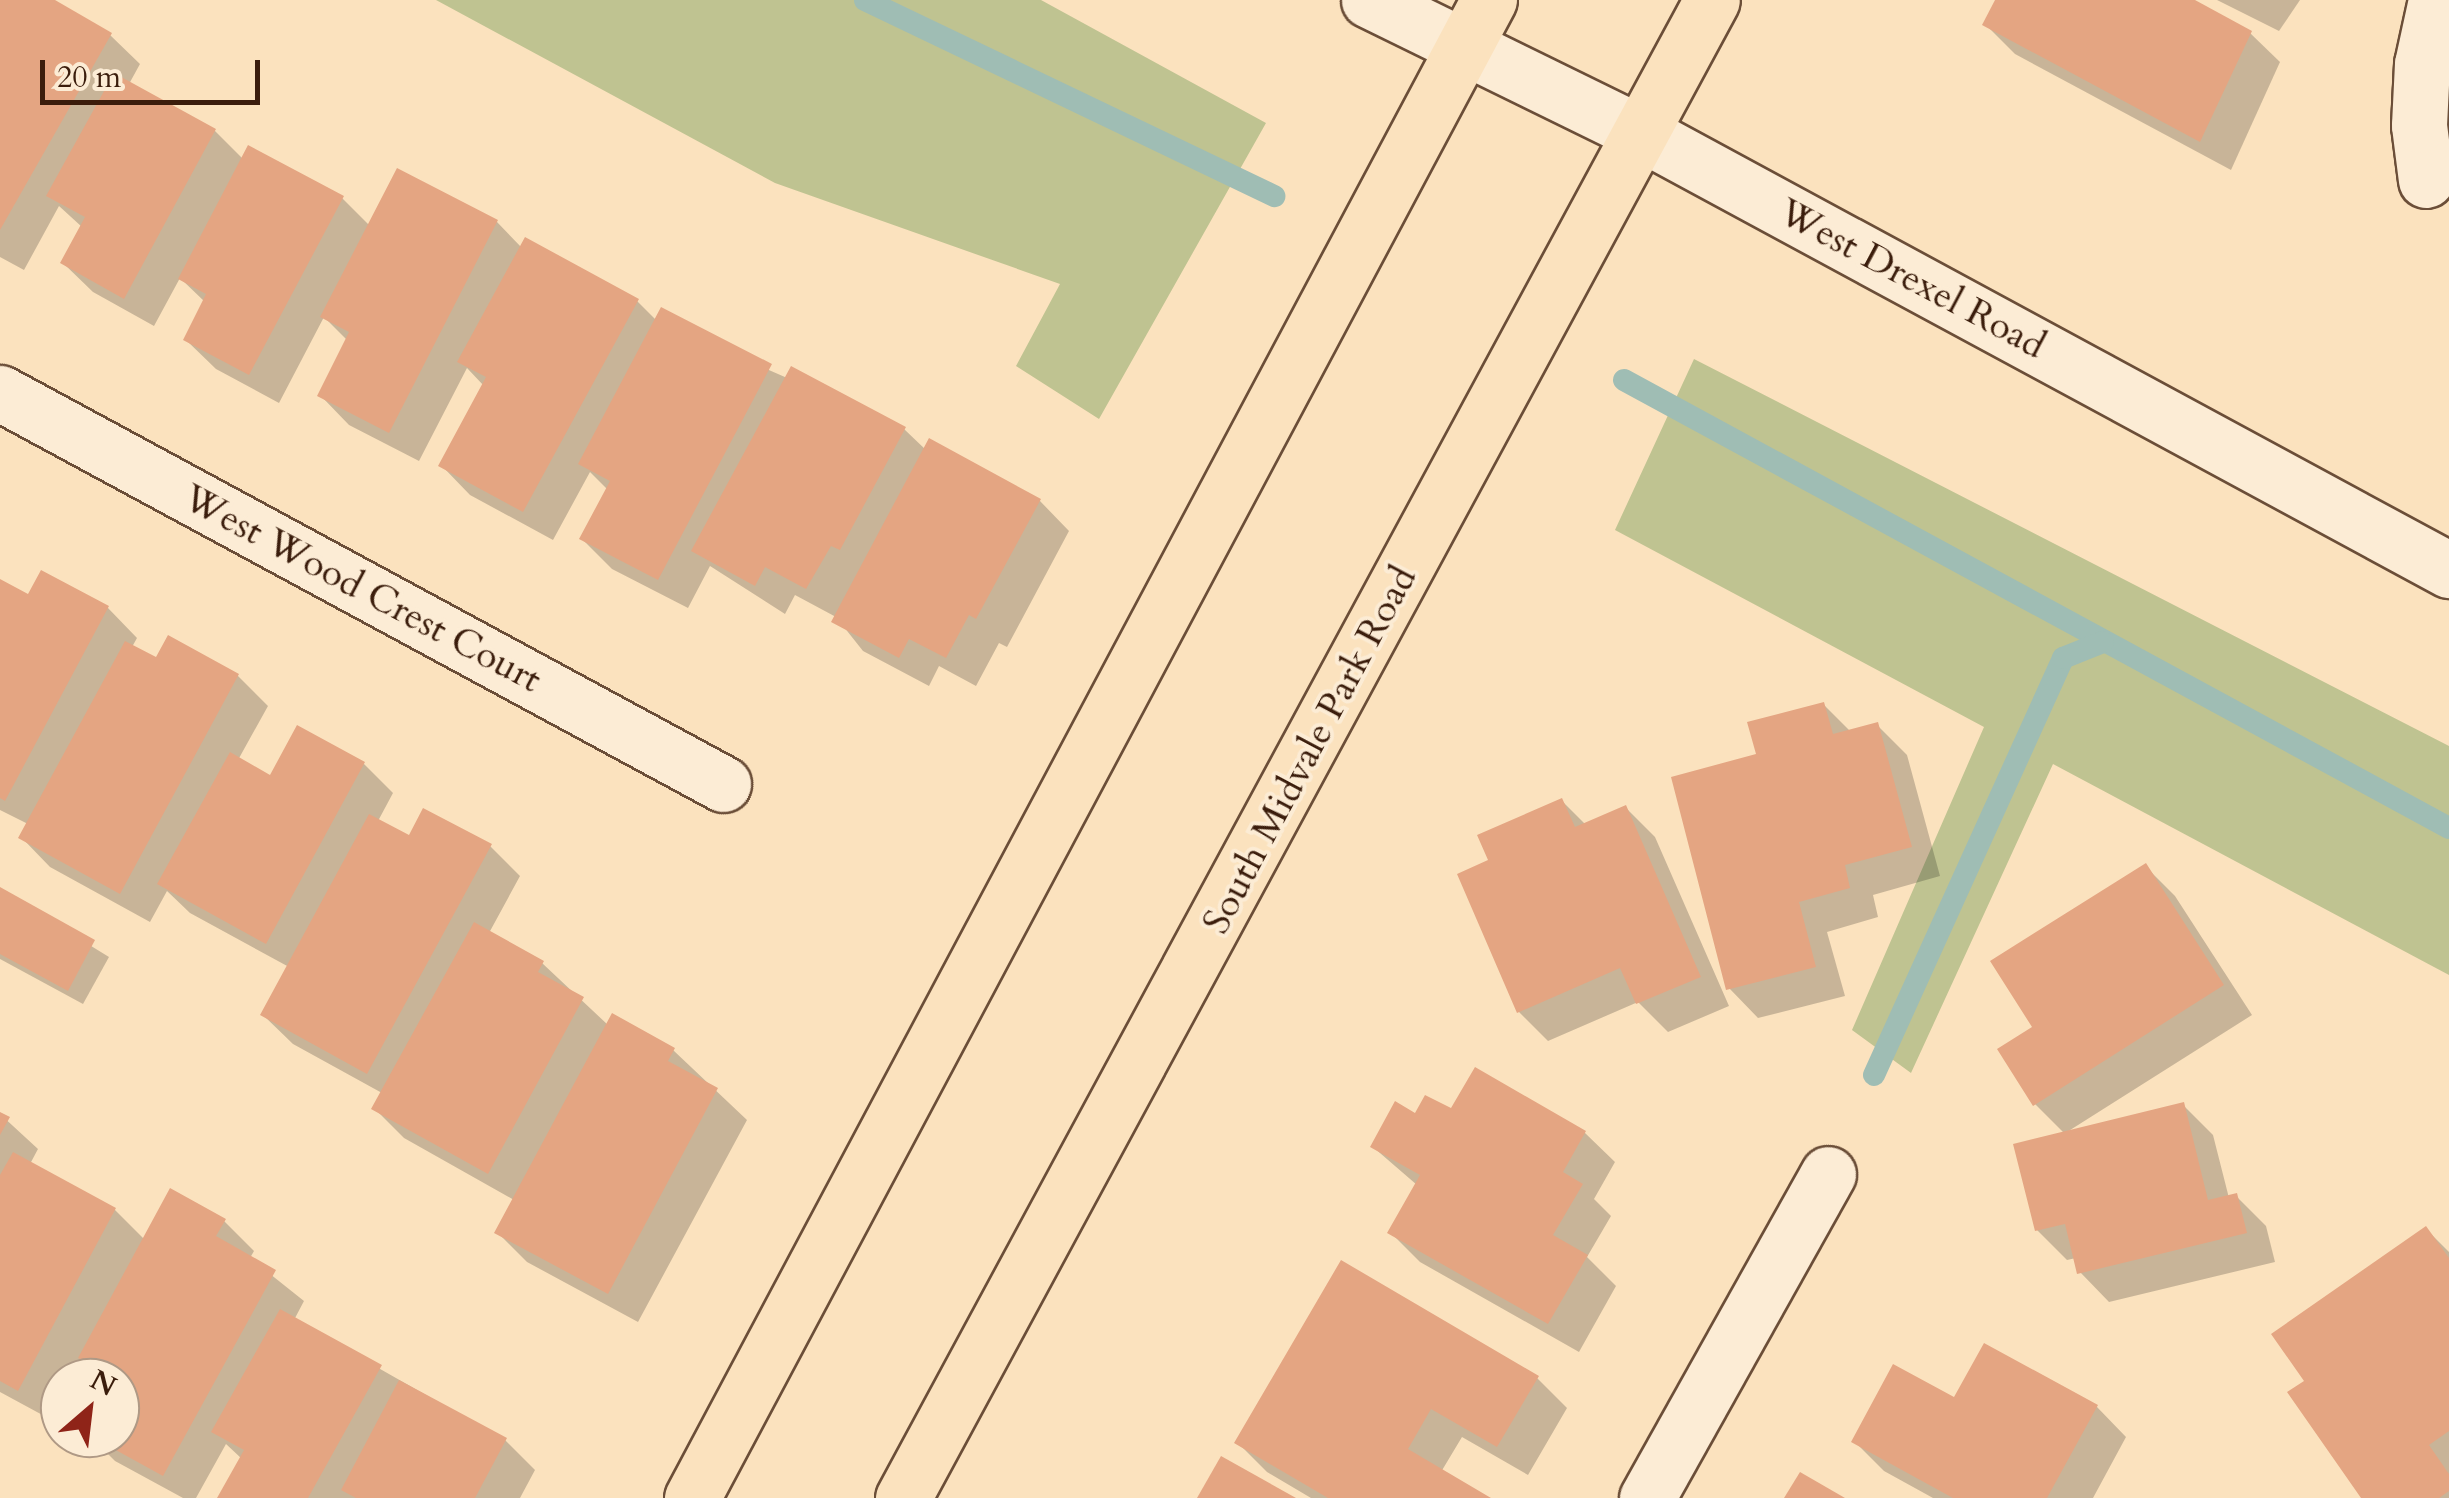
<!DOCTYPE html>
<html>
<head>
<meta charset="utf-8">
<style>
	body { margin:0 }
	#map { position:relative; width:2449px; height:1498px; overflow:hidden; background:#fbe2be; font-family:Cardo,serif }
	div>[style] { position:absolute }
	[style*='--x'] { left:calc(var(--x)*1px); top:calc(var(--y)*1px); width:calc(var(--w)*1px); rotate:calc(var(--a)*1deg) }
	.green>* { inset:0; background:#bfc391 }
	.shadow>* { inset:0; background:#0003 }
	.stream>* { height:22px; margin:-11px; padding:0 11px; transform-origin:11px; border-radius:11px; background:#9fbdb4 }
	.building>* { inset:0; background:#e4a582 }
	.roads { filter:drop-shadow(2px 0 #6b4e38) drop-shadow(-2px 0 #6b4e38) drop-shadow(0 2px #6b4e38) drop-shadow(0 -2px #6b4e38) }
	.minor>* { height:55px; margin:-27.5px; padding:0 27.5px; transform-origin:27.5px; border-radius:27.5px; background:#fcecd5 }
	.major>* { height:55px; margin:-27.5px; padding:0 27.5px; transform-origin:27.5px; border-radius:27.5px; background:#fbe2be }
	span { translate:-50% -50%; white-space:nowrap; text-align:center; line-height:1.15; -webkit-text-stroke:8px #fcecd5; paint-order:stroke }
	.street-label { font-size:38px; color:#3b1d0c }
	.north { position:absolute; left:40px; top:1358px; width:100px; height:100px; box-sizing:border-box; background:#fcecd5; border:2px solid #af9985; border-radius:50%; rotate:28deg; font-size:28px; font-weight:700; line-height:40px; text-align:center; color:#3b1d0c }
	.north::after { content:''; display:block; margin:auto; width:35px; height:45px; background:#8f2418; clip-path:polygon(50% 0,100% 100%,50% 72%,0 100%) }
	.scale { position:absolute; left:40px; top:60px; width:220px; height:45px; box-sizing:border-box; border:5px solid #3b1d0c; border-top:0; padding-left:12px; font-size:30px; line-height:35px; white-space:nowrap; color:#3b1d0c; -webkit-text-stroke:8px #fcecd5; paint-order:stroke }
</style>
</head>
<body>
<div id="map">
	<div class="green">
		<i style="clip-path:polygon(436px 0,1041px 0,1266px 123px,1099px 419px,1016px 366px,1060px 284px,775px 183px)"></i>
		<i style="clip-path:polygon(1694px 359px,2449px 746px,2449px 975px,2053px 764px,1911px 1073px,1852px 1030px,1984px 727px,1615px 530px)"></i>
	</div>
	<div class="shadow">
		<i style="clip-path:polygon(0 0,50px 0,110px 35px,140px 64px,129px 84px,215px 131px,243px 159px,342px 198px,370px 226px,399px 171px,497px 222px,522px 248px,637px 301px,657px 321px,904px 429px,926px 450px,1040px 501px,1069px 531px,1007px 647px,999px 643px,976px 686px,939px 666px,929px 686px,863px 651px,836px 617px,795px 595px,785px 614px,710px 566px,688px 608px,612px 569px,582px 539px,608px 490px,590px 472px,553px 540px,470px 495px,441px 465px,484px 386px,467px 368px,419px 461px,349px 425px,320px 395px,348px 341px,324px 317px,279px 403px,216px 369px,186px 340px,205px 302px,180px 278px,154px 326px,93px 292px,63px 263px,82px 227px,59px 206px,24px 270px,0 257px)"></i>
		<i style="clip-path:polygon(1998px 0,2189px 0,2250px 33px,2280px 62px,2231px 170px,2015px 54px,1985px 24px)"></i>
		<i style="clip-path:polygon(2217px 0,2300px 0,2279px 31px)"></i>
		<i style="clip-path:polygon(0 581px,29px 597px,108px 608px,137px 638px,132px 647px,157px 661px,169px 638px,238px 676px,268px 706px,238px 760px,271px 778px,364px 764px,393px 793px,378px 821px,410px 838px,490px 846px,520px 876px,489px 933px,542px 963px,608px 1025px,673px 1050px,747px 1120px,638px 1322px,527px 1262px,497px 1232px,514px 1200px,404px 1138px,374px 1108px,382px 1093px,293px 1044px,263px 1015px,289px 967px,190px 913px,167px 891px,150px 922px,50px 867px,21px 837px,28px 824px,0 810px)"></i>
		<i style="clip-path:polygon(1823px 704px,1851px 732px,1877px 725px,1907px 755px,1940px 876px,1873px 895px,1878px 917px,1827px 932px,1845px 996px,1758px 1018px,1729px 988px,1759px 756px)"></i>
		<i style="clip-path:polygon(1562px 801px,1586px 825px,1626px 808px,1655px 837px,1729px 1006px,1668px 1032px,1638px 1002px,1548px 1041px,1519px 1012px,1491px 862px)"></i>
		<i style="clip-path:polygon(2145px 866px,2175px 896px,2252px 1015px,2067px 1132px,2183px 1105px,2213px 1135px,2229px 1198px,2236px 1196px,2266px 1226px,2275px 1262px,2109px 1302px,2080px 1272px,2076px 1258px,2067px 1260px,2037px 1230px,2065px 1134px,2035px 1104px,2036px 1028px)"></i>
		<i style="clip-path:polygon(0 890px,109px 957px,83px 1004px,0 959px)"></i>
		<i style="clip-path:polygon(1452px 1112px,1585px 1133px,1615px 1162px,1594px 1199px,1611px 1216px,1587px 1257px,1616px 1286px,1579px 1352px,1420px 1262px,1390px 1232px,1417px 1185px,1373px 1147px,1416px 1117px)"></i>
		<i style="clip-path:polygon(0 1114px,38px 1149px,30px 1164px,115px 1210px,145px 1240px,224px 1221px,254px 1251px,250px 1258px,304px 1301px,294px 1320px,505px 1440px,535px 1470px,520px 1498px,220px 1498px,242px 1459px,226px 1444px,196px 1498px,183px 1498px,115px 1461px,92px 1438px,120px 1438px,120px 1378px,101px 1378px,81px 1358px,70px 1378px,60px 1378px,60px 1396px,48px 1418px,0 1392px)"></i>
		<i style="clip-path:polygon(2426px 1229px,2449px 1252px,2449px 1498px,2364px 1498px,2307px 1382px)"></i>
		<i style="clip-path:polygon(1985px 1347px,2097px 1407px,2126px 1437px,2093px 1498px,1933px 1498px,1884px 1471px,1854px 1441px,1955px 1400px)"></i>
		<i style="clip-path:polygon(1537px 1378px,1567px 1408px,1528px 1475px,1462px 1437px,1441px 1472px,1486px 1498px,1311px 1498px,1267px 1472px,1237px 1442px)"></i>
	</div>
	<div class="stream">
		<i style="--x:865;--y:0;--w:454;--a:25.6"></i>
		<i style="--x:1624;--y:380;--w:939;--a:28.5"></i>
		<i style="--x:1874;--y:1075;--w:458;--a:-65.6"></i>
		<i style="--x:2063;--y:658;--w:43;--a:-21.8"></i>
	</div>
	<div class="building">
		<i style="clip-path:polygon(0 0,55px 0,112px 33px,0 230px)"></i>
		<i style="clip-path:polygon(1995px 0,2195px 0,2252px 31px,2200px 142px,1982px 25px)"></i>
		<i style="clip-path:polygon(114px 73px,216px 129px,124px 299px,60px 263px,85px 217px,46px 196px)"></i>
		<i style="clip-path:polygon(248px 145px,344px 196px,249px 375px,183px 340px,206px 294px,178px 279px)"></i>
		<i style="clip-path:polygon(397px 168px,498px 220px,389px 433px,317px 396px,349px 332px,320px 317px)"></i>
		<i style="clip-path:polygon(525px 237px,639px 299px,523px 512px,438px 466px,486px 377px,457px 362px)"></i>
		<i style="clip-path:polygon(661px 307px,772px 364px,658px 580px,579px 539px,610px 481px,578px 464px)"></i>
		<i style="clip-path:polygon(791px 366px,906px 427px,840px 550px,831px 546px,806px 589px,765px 567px,755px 586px,691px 551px)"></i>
		<i style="clip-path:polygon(929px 438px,1041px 499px,976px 619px,969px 615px,946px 658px,909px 639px,899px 658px,831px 622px)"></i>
		<i style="clip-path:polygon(41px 570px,109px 606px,5px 801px,0 798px,0 579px,28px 594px)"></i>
		<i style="clip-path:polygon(168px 635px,239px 674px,120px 894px,18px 838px,125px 641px,156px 657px)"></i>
		<i style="clip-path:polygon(1824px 702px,1833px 734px,1878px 722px,1912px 847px,1845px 865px,1850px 888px,1799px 902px,1816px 967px,1726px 990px,1671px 777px,1756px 754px,1747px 722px)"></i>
		<i style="clip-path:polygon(297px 725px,365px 762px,266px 944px,157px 884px,230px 752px,270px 775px)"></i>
		<i style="clip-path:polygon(1562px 798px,1575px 827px,1626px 805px,1701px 977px,1636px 1004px,1620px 968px,1517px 1013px,1457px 874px,1488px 860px,1477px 835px)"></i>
		<i style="clip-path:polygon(423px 808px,492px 844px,367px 1074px,260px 1015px,369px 814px,409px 835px)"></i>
		<i style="clip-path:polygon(2146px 863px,2224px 985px,2033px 1106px,1997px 1049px,2032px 1027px,1990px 961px)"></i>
		<i style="clip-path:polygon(0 887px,95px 940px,68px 991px,0 954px)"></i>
		<i style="clip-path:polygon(474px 922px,544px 961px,538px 972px,584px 997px,488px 1174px,371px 1109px)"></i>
		<i style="clip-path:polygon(612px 1013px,675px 1048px,668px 1061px,718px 1088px,608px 1294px,494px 1233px)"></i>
		<i style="clip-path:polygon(1475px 1067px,1586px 1131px,1563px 1172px,1583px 1184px,1553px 1235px,1588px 1255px,1548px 1324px,1387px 1233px,1420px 1175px,1370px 1147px,1395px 1101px,1415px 1113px,1425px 1095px,1451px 1108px)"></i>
		<i style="clip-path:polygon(2184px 1102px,2208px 1200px,2237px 1193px,2247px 1233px,2077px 1274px,2065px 1224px,2035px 1231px,2013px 1144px)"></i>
		<i style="clip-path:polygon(0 1112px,10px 1117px,0 1135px)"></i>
		<i style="clip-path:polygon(13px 1152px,116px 1208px,18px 1391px,0 1381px,0 1175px)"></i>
		<i style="clip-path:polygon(170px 1188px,226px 1219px,216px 1236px,276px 1270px,163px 1476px,94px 1438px,120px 1438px,120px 1378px,78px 1358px)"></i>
		<i style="clip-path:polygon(2426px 1226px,2449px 1258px,2449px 1431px,2429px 1445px,2449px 1474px,2449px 1491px,2439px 1498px,2361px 1498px,2287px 1392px,2304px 1381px,2271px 1334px)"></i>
		<i style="clip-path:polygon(1341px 1260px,1539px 1376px,1497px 1447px,1431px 1409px,1408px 1449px,1491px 1498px,1328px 1498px,1234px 1443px)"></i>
		<i style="clip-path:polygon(280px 1309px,382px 1365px,308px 1498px,217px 1498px,244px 1450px,211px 1432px)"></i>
		<i style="clip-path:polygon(1984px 1343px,2098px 1405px,2047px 1498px,1953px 1498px,1851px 1442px,1893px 1364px,1954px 1397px)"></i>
		<i style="clip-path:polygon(399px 1380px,507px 1438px,475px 1498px,356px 1498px,341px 1490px)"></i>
		<i style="clip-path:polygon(1221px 1456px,1296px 1498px,1197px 1498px)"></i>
		<i style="clip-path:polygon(1800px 1472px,1845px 1498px,1784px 1498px)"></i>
	</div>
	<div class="roads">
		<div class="minor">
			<i style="--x:1369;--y:0;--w:303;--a:26.1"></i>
			<i style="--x:1641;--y:133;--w:919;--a:28.41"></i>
			<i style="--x:2426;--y:180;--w:55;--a:-97.3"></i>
			<i style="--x:2419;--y:125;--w:61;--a:-87.2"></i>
			<i style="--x:2422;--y:64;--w:66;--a:-77.7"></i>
			<i style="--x:0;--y:393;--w:822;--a:28.4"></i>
			<i style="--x:1647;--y:1498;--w:371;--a:-60.8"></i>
		</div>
		<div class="major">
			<i style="--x:692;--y:1498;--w:1697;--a:-61.99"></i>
			<i style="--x:903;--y:1498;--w:1702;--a:-61.63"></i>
		</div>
	</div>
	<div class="street-label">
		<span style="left:1912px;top:279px;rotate:28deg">West Drexel Road</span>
		<span style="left:362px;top:589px;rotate:28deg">West Wood Crest Court</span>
		<span style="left:1310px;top:750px;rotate:-62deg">South Midvale Park Road</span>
	</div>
	<div class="north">N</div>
	<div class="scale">20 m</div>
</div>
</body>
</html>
